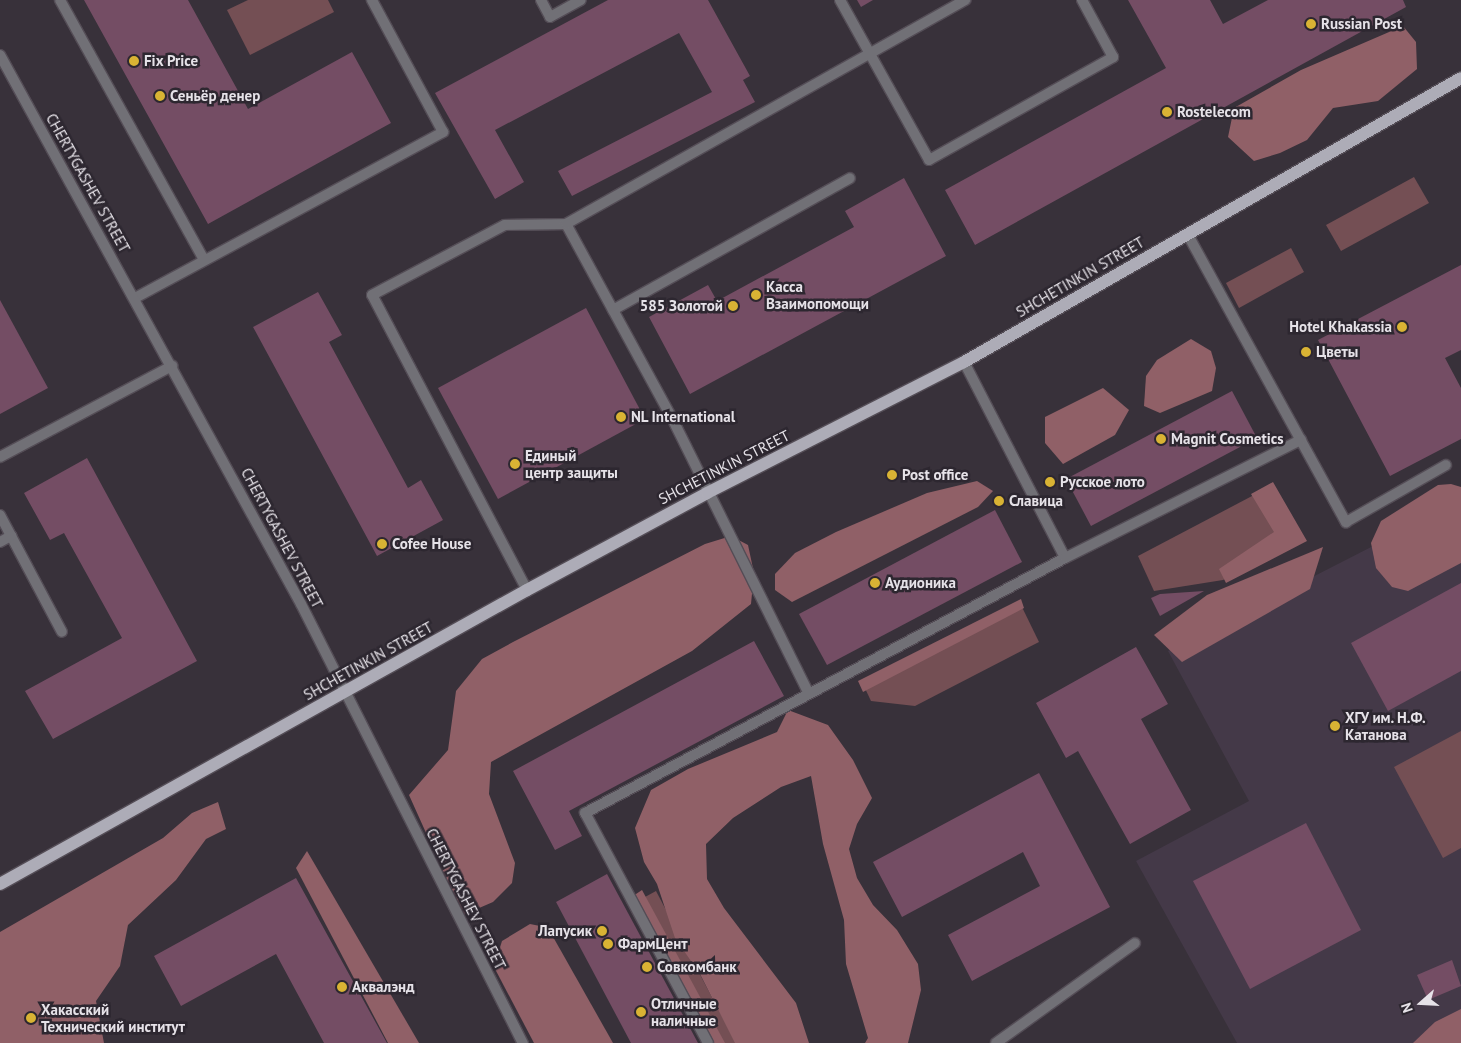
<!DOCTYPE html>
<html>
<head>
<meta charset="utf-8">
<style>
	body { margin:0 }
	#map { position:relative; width:1461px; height:1043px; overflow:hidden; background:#38313a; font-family:"PT Sans",sans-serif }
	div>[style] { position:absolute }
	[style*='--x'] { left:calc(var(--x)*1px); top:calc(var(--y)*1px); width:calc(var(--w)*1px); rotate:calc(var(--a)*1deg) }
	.built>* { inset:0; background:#443948 }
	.green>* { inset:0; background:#744f54 }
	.forest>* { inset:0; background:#906067 }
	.building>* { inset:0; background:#744d64 }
	.roads { filter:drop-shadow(1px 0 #544d56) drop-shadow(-1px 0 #544d56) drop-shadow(0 1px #544d56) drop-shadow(0 -1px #544d56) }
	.service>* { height:10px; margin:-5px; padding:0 5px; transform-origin:5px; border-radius:5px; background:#717076 }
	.minor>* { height:10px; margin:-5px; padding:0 5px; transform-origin:5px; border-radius:5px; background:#717076 }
	.primary>* { height:12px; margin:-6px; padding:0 6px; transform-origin:6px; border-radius:6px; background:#adacb7 }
	.dots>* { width:14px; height:14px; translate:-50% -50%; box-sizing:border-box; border:2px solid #2d2730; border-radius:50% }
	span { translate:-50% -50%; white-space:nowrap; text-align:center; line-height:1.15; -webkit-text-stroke:5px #2d2730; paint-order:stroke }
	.poi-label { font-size:15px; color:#e6e2e8; font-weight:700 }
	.left { translate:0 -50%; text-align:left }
	.right { translate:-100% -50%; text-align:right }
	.street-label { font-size:15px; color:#e6e2e8 }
	.north { position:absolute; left:1396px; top:978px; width:50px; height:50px; -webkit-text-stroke:4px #2d2730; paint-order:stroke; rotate:251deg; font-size:14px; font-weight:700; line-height:20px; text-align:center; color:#e6e2e8 }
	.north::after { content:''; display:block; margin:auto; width:18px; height:22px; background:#e6e2e8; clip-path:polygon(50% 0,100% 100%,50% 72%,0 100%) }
</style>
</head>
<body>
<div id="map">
	<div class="built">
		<i style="clip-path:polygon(1461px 501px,1461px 1027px,1429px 1043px,1237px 1043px,1136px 861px,1249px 801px,1168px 651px)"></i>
	</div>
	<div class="green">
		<i style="clip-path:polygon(248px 0,328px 0,334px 12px,250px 55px,227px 10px)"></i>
		<i style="clip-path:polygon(1414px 177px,1429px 203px,1341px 251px,1326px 225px)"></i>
		<i style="clip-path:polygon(1291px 248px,1304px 272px,1239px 308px,1226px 283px)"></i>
		<i style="clip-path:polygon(1273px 485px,1303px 540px,1223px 580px,1154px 591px,1138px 556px)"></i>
		<i style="clip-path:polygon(1020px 603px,1039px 642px,915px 706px,871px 701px,862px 682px)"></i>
		<i style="clip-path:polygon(1461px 731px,1461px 848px,1443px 858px,1394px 767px)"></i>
		<i style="clip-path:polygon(656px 891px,736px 1043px,709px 1043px,634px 903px)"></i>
	</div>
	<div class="forest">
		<i style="clip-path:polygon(1403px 26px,1416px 42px,1417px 69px,1378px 101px,1333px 108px,1307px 140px,1280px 153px,1254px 161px,1228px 137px,1234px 108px,1301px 70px)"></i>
		<i style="clip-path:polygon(1191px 339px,1211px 351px,1216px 368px,1212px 391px,1160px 413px,1144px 406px,1146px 376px,1157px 360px)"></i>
		<i style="clip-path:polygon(1103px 388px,1129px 410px,1115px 435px,1063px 464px,1045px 443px,1045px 417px)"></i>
		<i style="clip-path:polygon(977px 481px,993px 491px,978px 507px,792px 602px,775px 590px,775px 574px,795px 553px,836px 532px,927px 493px)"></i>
		<i style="clip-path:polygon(1273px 482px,1307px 541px,1226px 583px,1219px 569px,1274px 532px,1251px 494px)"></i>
		<i style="clip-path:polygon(1451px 484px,1461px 487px,1461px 563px,1408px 591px,1392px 587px,1376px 568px,1371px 543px,1381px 521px,1438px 485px)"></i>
		<i style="clip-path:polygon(731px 536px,748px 545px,754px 573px,751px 604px,692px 651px,491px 762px,489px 794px,515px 863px,512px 883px,493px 902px,463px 915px,409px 795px,448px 750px,456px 691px,482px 659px,513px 642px,705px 544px)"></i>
		<i style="clip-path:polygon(1323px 547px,1310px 589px,1182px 662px,1154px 635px,1207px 595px)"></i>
		<i style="clip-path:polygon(1021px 599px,1024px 608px,863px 692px,858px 681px)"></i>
		<i style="clip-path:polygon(788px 710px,828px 725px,853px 760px,872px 798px,857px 824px,849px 849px,857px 878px,873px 905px,897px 930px,918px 964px,921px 990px,908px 1043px,865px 1043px,868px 1038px,846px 964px,844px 920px,823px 844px,811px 776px,781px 787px,733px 818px,706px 844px,707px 879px,724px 908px,796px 1003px,809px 1043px,735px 1043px,700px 974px,675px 938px,657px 884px,644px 862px,635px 828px,651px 790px,688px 769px,777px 732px)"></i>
		<i style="clip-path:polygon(218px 802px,226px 829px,206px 839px,176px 880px,128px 925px,120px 966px,96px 1001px,104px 1043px,0 1043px,0 932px,163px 838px,192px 813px)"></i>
		<i style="clip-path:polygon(307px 851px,419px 1043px,388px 1043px,296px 868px)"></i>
		<i style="clip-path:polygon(642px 890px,725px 1043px,705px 1043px,627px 900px)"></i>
		<i style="clip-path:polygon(530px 924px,545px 927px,552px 935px,613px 1043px,534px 1043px,494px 967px,502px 941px)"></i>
		<i style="clip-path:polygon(1461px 1009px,1461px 1043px,1413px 1043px,1435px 1022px)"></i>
	</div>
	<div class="building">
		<i style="clip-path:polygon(84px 0,188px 0,248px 109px,352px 52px,391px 123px,208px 224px)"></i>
		<i style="clip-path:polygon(608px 0,708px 0,750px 76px,743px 80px,755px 102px,572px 196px,558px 171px,712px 92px,679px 33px,495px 130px,524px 182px,495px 199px,435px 93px)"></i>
		<i style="clip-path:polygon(857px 0,873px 0,861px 7px)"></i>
		<i style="clip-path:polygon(1128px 0,1210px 0,1223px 24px,1268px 0,1403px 0,1406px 7px,975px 245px,945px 190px,1166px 68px)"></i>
		<i style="clip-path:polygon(904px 178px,946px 256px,690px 394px,649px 317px,708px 285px,717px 301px,854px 227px,845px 211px)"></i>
		<i style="clip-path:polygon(1461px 265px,1461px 350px,1445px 358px,1461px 388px,1461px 439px,1390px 476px,1318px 340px)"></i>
		<i style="clip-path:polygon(318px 292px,342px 335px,329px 342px,408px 488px,421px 480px,443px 520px,377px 556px,253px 327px)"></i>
		<i style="clip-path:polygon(0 300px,48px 388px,0 414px)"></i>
		<i style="clip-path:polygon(586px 308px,645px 419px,498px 499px,438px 388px)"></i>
		<i style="clip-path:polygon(1232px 391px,1257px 438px,1091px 526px,1066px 479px)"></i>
		<i style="clip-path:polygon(87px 458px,197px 661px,53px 739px,25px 691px,122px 638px,64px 533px,50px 540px,24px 493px)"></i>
		<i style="clip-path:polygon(995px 510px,1022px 562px,827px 665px,799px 614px)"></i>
		<i style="clip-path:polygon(1461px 583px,1461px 671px,1388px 711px,1351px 643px)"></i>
		<i style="clip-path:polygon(1204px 591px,1160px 616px,1151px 598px,1160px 594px)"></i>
		<i style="clip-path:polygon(754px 641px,784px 696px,569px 811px,582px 836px,555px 850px,513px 771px)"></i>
		<i style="clip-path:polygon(1136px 647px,1168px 704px,1141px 719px,1191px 810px,1130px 844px,1078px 751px,1066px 758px,1036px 703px)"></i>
		<i style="clip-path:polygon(1039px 773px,1110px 907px,972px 981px,948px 935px,1040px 886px,1023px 852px,902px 917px,873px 862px)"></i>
		<i style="clip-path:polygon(1306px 823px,1361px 930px,1250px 989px,1193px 881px)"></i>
		<i style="clip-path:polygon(607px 874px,698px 1043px,631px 1043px,556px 902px)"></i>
		<i style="clip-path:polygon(296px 878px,387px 1043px,324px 1043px,276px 954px,181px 1006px,154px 956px)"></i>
		<i style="clip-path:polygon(1452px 960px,1461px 986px,1428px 1000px,1417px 975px)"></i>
	</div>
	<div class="roads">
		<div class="service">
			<i style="--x:60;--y:0;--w:297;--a:61"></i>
			<i style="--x:541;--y:0;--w:19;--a:62"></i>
			<i style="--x:550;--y:17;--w:35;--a:-29"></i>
			<i style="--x:840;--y:0;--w:183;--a:60.9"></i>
			<i style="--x:929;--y:160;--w:211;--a:-29.2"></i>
			<i style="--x:1113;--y:57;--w:65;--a:-118.5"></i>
			<i style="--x:1188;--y:235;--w:328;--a:61.2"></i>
			<i style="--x:1346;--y:522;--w:115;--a:-29.7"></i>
			<i style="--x:135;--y:298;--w:350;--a:-28.3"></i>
			<i style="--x:443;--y:132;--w:150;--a:-118.3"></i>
			<i style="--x:613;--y:310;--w:271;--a:-29.1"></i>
			<i style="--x:964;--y:362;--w:220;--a:62.7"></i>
			<i style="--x:0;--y:457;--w:195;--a:-27.9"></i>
			<i style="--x:0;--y:515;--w:132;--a:62.1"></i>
			<i style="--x:0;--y:542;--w:13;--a:-29"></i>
			<i style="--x:527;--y:590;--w:333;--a:-117.7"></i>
			<i style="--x:372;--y:295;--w:150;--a:-27.8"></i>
			<i style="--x:505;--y:225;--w:61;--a:-0.9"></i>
			<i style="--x:808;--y:692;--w:304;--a:-116.4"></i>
			<i style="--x:673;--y:420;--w:223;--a:-118.6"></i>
			<i style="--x:566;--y:224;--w:458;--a:-29.3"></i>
			<i style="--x:708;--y:1043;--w:261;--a:-118.1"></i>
			<i style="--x:585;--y:813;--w:544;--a:-27.98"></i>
			<i style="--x:1065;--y:558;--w:264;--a:-26.6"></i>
			<i style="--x:996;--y:1043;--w:171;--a:-35.7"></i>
		</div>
		<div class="minor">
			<i style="--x:0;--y:55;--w:626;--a:61.27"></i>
			<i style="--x:301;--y:604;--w:492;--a:63.2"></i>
		</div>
		<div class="primary">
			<i style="--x:0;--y:884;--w:603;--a:-29.16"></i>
			<i style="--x:527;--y:590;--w:204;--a:-28.3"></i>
			<i style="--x:707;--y:493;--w:288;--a:-27"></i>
			<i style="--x:964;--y:362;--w:572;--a:-29.74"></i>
		</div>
	</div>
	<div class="dots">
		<i style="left:1311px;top:24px;background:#d9b334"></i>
		<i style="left:134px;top:61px;background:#d9b334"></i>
		<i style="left:160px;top:96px;background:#d9b334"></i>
		<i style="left:1167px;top:112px;background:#d9b334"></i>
		<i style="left:756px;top:295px;background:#d9b334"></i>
		<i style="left:733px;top:306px;background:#d9b334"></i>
		<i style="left:1402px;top:327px;background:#d9b334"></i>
		<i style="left:1306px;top:352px;background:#d9b334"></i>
		<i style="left:621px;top:417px;background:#d9b334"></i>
		<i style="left:1161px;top:439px;background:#d9b334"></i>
		<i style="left:515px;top:464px;background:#d9b334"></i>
		<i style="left:892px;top:475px;background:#d9b334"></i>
		<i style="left:1050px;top:482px;background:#d9b334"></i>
		<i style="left:999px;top:501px;background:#d9b334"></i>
		<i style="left:382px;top:544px;background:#d9b334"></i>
		<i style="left:875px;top:583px;background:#d9b334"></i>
		<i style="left:1335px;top:726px;background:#d9b334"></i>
		<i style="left:602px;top:931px;background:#d9b334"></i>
		<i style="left:608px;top:944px;background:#d9b334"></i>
		<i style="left:647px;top:967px;background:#d9b334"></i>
		<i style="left:342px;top:987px;background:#d9b334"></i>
		<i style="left:641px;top:1012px;background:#d9b334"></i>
		<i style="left:31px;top:1018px;background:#d9b334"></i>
	</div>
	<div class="poi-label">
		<span class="left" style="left:1321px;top:24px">Russian Post</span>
		<span class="left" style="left:144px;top:61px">Fix Price</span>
		<span class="left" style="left:170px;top:96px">Сеньёр денер</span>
		<span class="left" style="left:1177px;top:112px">Rostelecom</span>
		<span class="left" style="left:766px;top:295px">Касса<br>Взаимопомощи</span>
		<span class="right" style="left:723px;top:306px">585 Золотой</span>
		<span class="right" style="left:1392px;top:327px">Hotel Khakassia</span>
		<span class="left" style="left:1316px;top:352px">Цветы</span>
		<span class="left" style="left:631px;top:417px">NL International</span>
		<span class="left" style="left:1171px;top:439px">Magnit Cosmetics</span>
		<span class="left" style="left:525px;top:464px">Единый<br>центр защиты</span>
		<span class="left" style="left:902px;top:475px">Post office</span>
		<span class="left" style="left:1060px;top:482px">Русское лото</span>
		<span class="left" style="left:1009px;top:501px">Славица</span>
		<span class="left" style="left:392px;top:544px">Cofee House</span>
		<span class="left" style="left:885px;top:583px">Аудионика</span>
		<span class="left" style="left:1345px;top:726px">ХГУ им. Н.Ф.<br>Катанова</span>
		<span class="right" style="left:592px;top:931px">Лапусик</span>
		<span class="left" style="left:618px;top:944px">ФармЦент</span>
		<span class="left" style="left:657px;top:967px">Совкомбанк</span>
		<span class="left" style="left:352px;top:987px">Аквалэнд</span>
		<span class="left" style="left:651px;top:1012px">Отличные<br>наличные</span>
		<span class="left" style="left:41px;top:1018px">Хакасский<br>Технический институт</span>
	</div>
	<div class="street-label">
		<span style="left:88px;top:183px;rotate:61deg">CHERTYGASHEV STREET</span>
		<span style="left:1080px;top:277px;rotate:-30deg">SHCHETINKIN STREET</span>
		<span style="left:724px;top:467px;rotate:-27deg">SHCHETINKIN STREET</span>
		<span style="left:282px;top:538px;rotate:62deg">CHERTYGASHEV STREET</span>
		<span style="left:368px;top:661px;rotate:-29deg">SHCHETINKIN STREET</span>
		<span style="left:466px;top:899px;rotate:63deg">CHERTYGASHEV STREET</span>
	</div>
	<div class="north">N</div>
</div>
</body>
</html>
